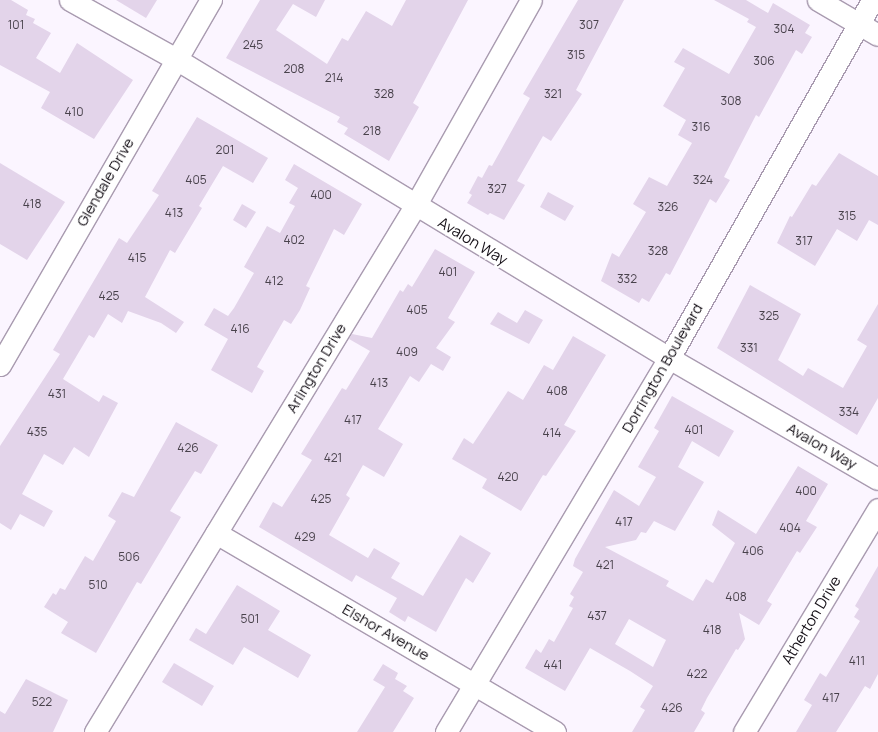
<!DOCTYPE html>
<html>
<head>
<meta charset="utf-8">
<style>
	body { margin:0 }
	#map { position:relative; width:878px; height:732px; overflow:hidden; background:#fbf5ff; font-family:Manrope,sans-serif }
	div>[style] { position:absolute }
	[style*='--x'] { left:calc(var(--x)*1px); top:calc(var(--y)*1px); width:calc(var(--w)*1px); rotate:calc(var(--a)*1deg) }
	.building>* { inset:0; background:#e3d4ea }
	.roads { filter:drop-shadow(1px 0 #a99bb0) drop-shadow(-1px 0 #a99bb0) drop-shadow(0 1px #a99bb0) drop-shadow(0 -1px #a99bb0) }
	.minor>* { height:21px; margin:-10.5px; padding:0 10.5px; transform-origin:10.5px; border-radius:10.5px; background:#fff }
	span { translate:-50% -50%; white-space:nowrap; text-align:center; line-height:1.15; -webkit-text-stroke:4px #fff; paint-order:stroke }
	.number-label { font-size:12px; color:#49424c }
	.number-label span { -webkit-text-stroke-width:0 }
	.street-label { font-size:15px; color:#161118 }
</style>
</head>
<body>
<div id="map">
	<div class="building">
		<i style="clip-path:polygon(0 0,11px 0,28px 10px,26px 15px,35px 19px,33px 23px,51px 33px,36px 58px,60px 73px,77px 43px,133px 80px,94px 139px,41px 108px,50px 92px,0 65px)"></i>
		<i style="clip-path:polygon(116px 0,157px 0,146px 18px)"></i>
		<i style="clip-path:polygon(260px 0,325px 0,316px 17px,293px 4px,276px 30px,327px 64px,342px 38px,348px 41px,366px 11px,392px 26px,406px 0,468px 0,413px 103px,419px 107px,389px 161px,344px 134px,348px 128px,337px 122px,340px 117px,226px 58px)"></i>
		<i style="clip-path:polygon(578px 0,624px 0,576px 90px,582px 94px,551px 141px,543px 136px,517px 181px,525px 185px,504px 220px,490px 213px,488px 215px,467px 203px,472px 195px,469px 193px,478px 176px,482px 178px,489px 165px,492px 166px,530px 98px,523px 94px)"></i>
		<i style="clip-path:polygon(714px 0,746px 0,768px 13px,773px 3px,810px 25px,805px 33px,812px 37px,802px 54px,796px 50px,759px 117px,756px 115px,724px 177px,730px 180px,716px 203px,710px 199px,670px 275px,666px 273px,649px 302px,642px 298px,639px 303px,601px 281px,612px 253px,619px 257px,646px 212px,633px 204px,649px 177px,667px 186px,692px 143px,678px 135px,686px 120px,663px 106px,685px 68px,674px 62px,683px 48px,729px 74px,756px 27px,747px 22px,749px 19px)"></i>
		<i style="clip-path:polygon(197px 117px,268px 158px,253px 183px,223px 166px,199px 206px,202px 208px,175px 253px,170px 250px,145px 297px,184px 322px,176px 333px,161px 323px,128px 311px,122px 323px,108px 314px,94px 338px,89px 335px,63px 379px,99px 402px,103px 395px,118px 403px,89px 457px,74px 447px,63px 465px,44px 454px,22px 494px,53px 511px,44px 527px,20px 514px,11px 530px,0 523px,0 446px,60px 354px,53px 350px,119px 238px,127px 243px,159px 195px,152px 191px)"></i>
		<i style="clip-path:polygon(839px 153px,878px 176px,878px 225px,869px 220px,857px 241px,837px 229px,815px 266px,777px 243px,790px 216px,792px 217px,812px 184px,816px 186px)"></i>
		<i style="clip-path:polygon(0 163px,65px 202px,27px 260px,0 244px)"></i>
		<i style="clip-path:polygon(294px 164px,362px 204px,344px 235px,334px 229px,306px 286px,310px 288px,300px 310px,291px 324px,284px 320px,257px 367px,264px 371px,252px 393px,211px 370px,228px 339px,204px 325px,214px 308px,228px 316px,234px 308px,254px 273px,244px 267px,267px 226px,280px 233px,295px 206px,289px 203px,298px 188px,285px 180px)"></i>
		<i style="clip-path:polygon(548px 192px,574px 206px,565px 221px,540px 207px)"></i>
		<i style="clip-path:polygon(242px 204px,256px 212px,246px 228px,233px 220px)"></i>
		<i style="clip-path:polygon(435px 249px,475px 272px,448px 318px,455px 322px,436px 348px,451px 357px,443px 371px,431px 364px,419px 382px,410px 376px,378px 429px,403px 444px,384px 477px,363px 465px,346px 495px,350px 498px,329px 535px,368px 558px,374px 548px,400px 563px,391px 578px,423px 596px,460px 535px,491px 553px,473px 583px,466px 578px,436px 632px,408px 616px,405px 622px,389px 612px,397px 598px,356px 575px,352px 582px,259px 527px,273px 502px,282px 507px,312px 460px,301px 454px,342px 388px,346px 390px,370px 351px,349px 339px,352px 334px,372px 338px,400px 290px,403px 292px,408px 284px,412px 287px)"></i>
		<i style="clip-path:polygon(750px 285px,801px 314px,778px 360px,803px 376px,808px 368px,843px 388px,867px 346px,857px 340px,878px 304px,878px 398px,857px 435px,717px 348px)"></i>
		<i style="clip-path:polygon(525px 310px,543px 320px,529px 344px,490px 324px,498px 312px,517px 323px)"></i>
		<i style="clip-path:polygon(573px 336px,606px 355px,564px 425px,576px 431px,546px 476px,543px 475px,521px 511px,482px 488px,487px 479px,452px 459px,464px 438px,473px 444px,508px 391px,523px 400px,544px 365px,553px 370px)"></i>
		<i style="clip-path:polygon(evenodd,672px 396px,734px 431px,719px 457px,692px 441px,678px 467px,704px 482px,675px 531px,654px 521px,646px 533px,641px 532px,636px 540px,605px 547px,669px 581px,666px 586px,693px 601px,706px 579px,713px 583px,735px 543px,712px 525px,718px 510px,756px 534px,798px 466px,828px 484px,806px 521px,817px 527px,800px 553px,797px 551px,767px 601px,772px 604px,759px 625px,739px 613px,745px 639px,738px 650px,736px 649px,707px 698px,701px 710px,705px 713px,694px 732px,632px 732px,645px 710px,640px 707px,653px 686px,630px 671px,590px 648px,565px 691px,525px 668px,536px 649px,541px 653px,549px 639px,554px 642px,573px 608px,569px 606px,574px 597px,570px 594px,583px 572px,573px 566px,575px 559px,614px 490px,639px 506px,656px 477px,638px 467px,659px 431px,654px 428px,672px 396px,629px 619px,666px 640px,653px 667px,615px 644px,629px 619px)"></i>
		<i style="clip-path:polygon(176px 422px,218px 445px,201px 474px,195px 471px,170px 511px,181px 517px,141px 584px,137px 582px,96px 653px,61px 633px,68px 622px,44px 607px,53px 593px,56px 595px,60px 588px,65px 590px,85px 556px,93px 561px,116px 521px,108px 516px,122px 492px,134px 497px)"></i>
		<i style="clip-path:polygon(878px 566px,878px 674px,870px 689px,865px 686px,836px 732px,796px 732px,812px 705px,804px 700px,820px 673px,826px 677px,860px 621px,854px 617px,859px 609px,855px 606px)"></i>
		<i style="clip-path:polygon(237px 585px,280px 611px,268px 630px,311px 655px,298px 678px,244px 647px,233px 665px,189px 640px,196px 628px,206px 634px)"></i>
		<i style="clip-path:polygon(174px 663px,214px 686px,202px 706px,162px 682px)"></i>
		<i style="clip-path:polygon(383px 664px,398px 673px,395px 679px,407px 686px,403px 691px,414px 698px,393px 732px,357px 732px,385px 687px,373px 680px)"></i>
		<i style="clip-path:polygon(26px 679px,68px 700px,53px 732px,0 732px,0 711px,5px 714px)"></i>
	</div>
	<div class="roads">
		<div class="minor">
			<i style="--x:70;--y:0;--w:121;--a:29.1"></i>
			<i style="--x:176;--y:59;--w:577;--a:31.24"></i>
			<i style="--x:669;--y:358;--w:241;--a:30.1"></i>
			<i style="--x:818;--y:0;--w:69;--a:30.3"></i>
			<i style="--x:0;--y:365;--w:422;--a:-60"></i>
			<i style="--x:216;--y:533;--w:393;--a:30.4"></i>
			<i style="--x:95;--y:732;--w:616;--a:-58.69"></i>
			<i style="--x:415;--y:206;--w:236;--a:-60.6"></i>
			<i style="--x:446;--y:732;--w:435;--a:-59.2"></i>
			<i style="--x:669;--y:358;--w:412;--a:-60.4"></i>
			<i style="--x:744;--y:732;--w:260;--a:-59"></i>
		</div>
	</div>
	<div class="number-label">
		<span style="left:16px;top:25px">101</span>
		<span style="left:589px;top:25px">307</span>
		<span style="left:784px;top:29px">304</span>
		<span style="left:253px;top:45px">245</span>
		<span style="left:576px;top:55px">315</span>
		<span style="left:764px;top:61px">306</span>
		<span style="left:294px;top:69px">208</span>
		<span style="left:334px;top:78px">214</span>
		<span style="left:384px;top:94px">328</span>
		<span style="left:553px;top:94px">321</span>
		<span style="left:731px;top:101px">308</span>
		<span style="left:74px;top:112px">410</span>
		<span style="left:701px;top:127px">316</span>
		<span style="left:372px;top:131px">218</span>
		<span style="left:225px;top:150px">201</span>
		<span style="left:196px;top:180px">405</span>
		<span style="left:703px;top:180px">324</span>
		<span style="left:497px;top:189px">327</span>
		<span style="left:321px;top:195px">400</span>
		<span style="left:32px;top:204px">418</span>
		<span style="left:668px;top:207px">326</span>
		<span style="left:174px;top:213px">413</span>
		<span style="left:847px;top:216px">315</span>
		<span style="left:294px;top:240px">402</span>
		<span style="left:804px;top:241px">317</span>
		<span style="left:658px;top:251px">328</span>
		<span style="left:137px;top:258px">415</span>
		<span style="left:448px;top:272px">401</span>
		<span style="left:627px;top:279px">332</span>
		<span style="left:274px;top:281px">412</span>
		<span style="left:109px;top:296px">425</span>
		<span style="left:417px;top:310px">405</span>
		<span style="left:769px;top:316px">325</span>
		<span style="left:240px;top:329px">416</span>
		<span style="left:749px;top:348px">331</span>
		<span style="left:407px;top:352px">409</span>
		<span style="left:379px;top:383px">413</span>
		<span style="left:557px;top:391px">408</span>
		<span style="left:57px;top:394px">431</span>
		<span style="left:849px;top:412px">334</span>
		<span style="left:353px;top:420px">417</span>
		<span style="left:694px;top:430px">401</span>
		<span style="left:37px;top:432px">435</span>
		<span style="left:552px;top:433px">414</span>
		<span style="left:188px;top:448px">426</span>
		<span style="left:333px;top:458px">421</span>
		<span style="left:508px;top:477px">420</span>
		<span style="left:806px;top:491px">400</span>
		<span style="left:321px;top:499px">425</span>
		<span style="left:624px;top:522px">417</span>
		<span style="left:790px;top:528px">404</span>
		<span style="left:305px;top:537px">429</span>
		<span style="left:753px;top:551px">406</span>
		<span style="left:129px;top:557px">506</span>
		<span style="left:605px;top:565px">421</span>
		<span style="left:98px;top:585px">510</span>
		<span style="left:736px;top:597px">408</span>
		<span style="left:597px;top:616px">437</span>
		<span style="left:250px;top:619px">501</span>
		<span style="left:712px;top:630px">418</span>
		<span style="left:857px;top:661px">411</span>
		<span style="left:553px;top:665px">441</span>
		<span style="left:697px;top:674px">422</span>
		<span style="left:831px;top:698px">417</span>
		<span style="left:42px;top:702px">522</span>
		<span style="left:672px;top:708px">426</span>
	</div>
	<div class="street-label">
		<span style="left:105px;top:182px;rotate:-60deg">Glendale Drive</span>
		<span style="left:473px;top:241px;rotate:31deg">Avalon Way</span>
		<span style="left:316px;top:368px;rotate:-59deg">Arlington Drive</span>
		<span style="left:662px;top:368px;rotate:-60deg">Dorrington Boulevard</span>
		<span style="left:822px;top:446px;rotate:30deg">Avalon Way</span>
		<span style="left:811px;top:620px;rotate:-59deg">Atherton Drive</span>
		<span style="left:386px;top:632px;rotate:30deg">Elshor Avenue</span>
	</div>
</div>
</body>
</html>
